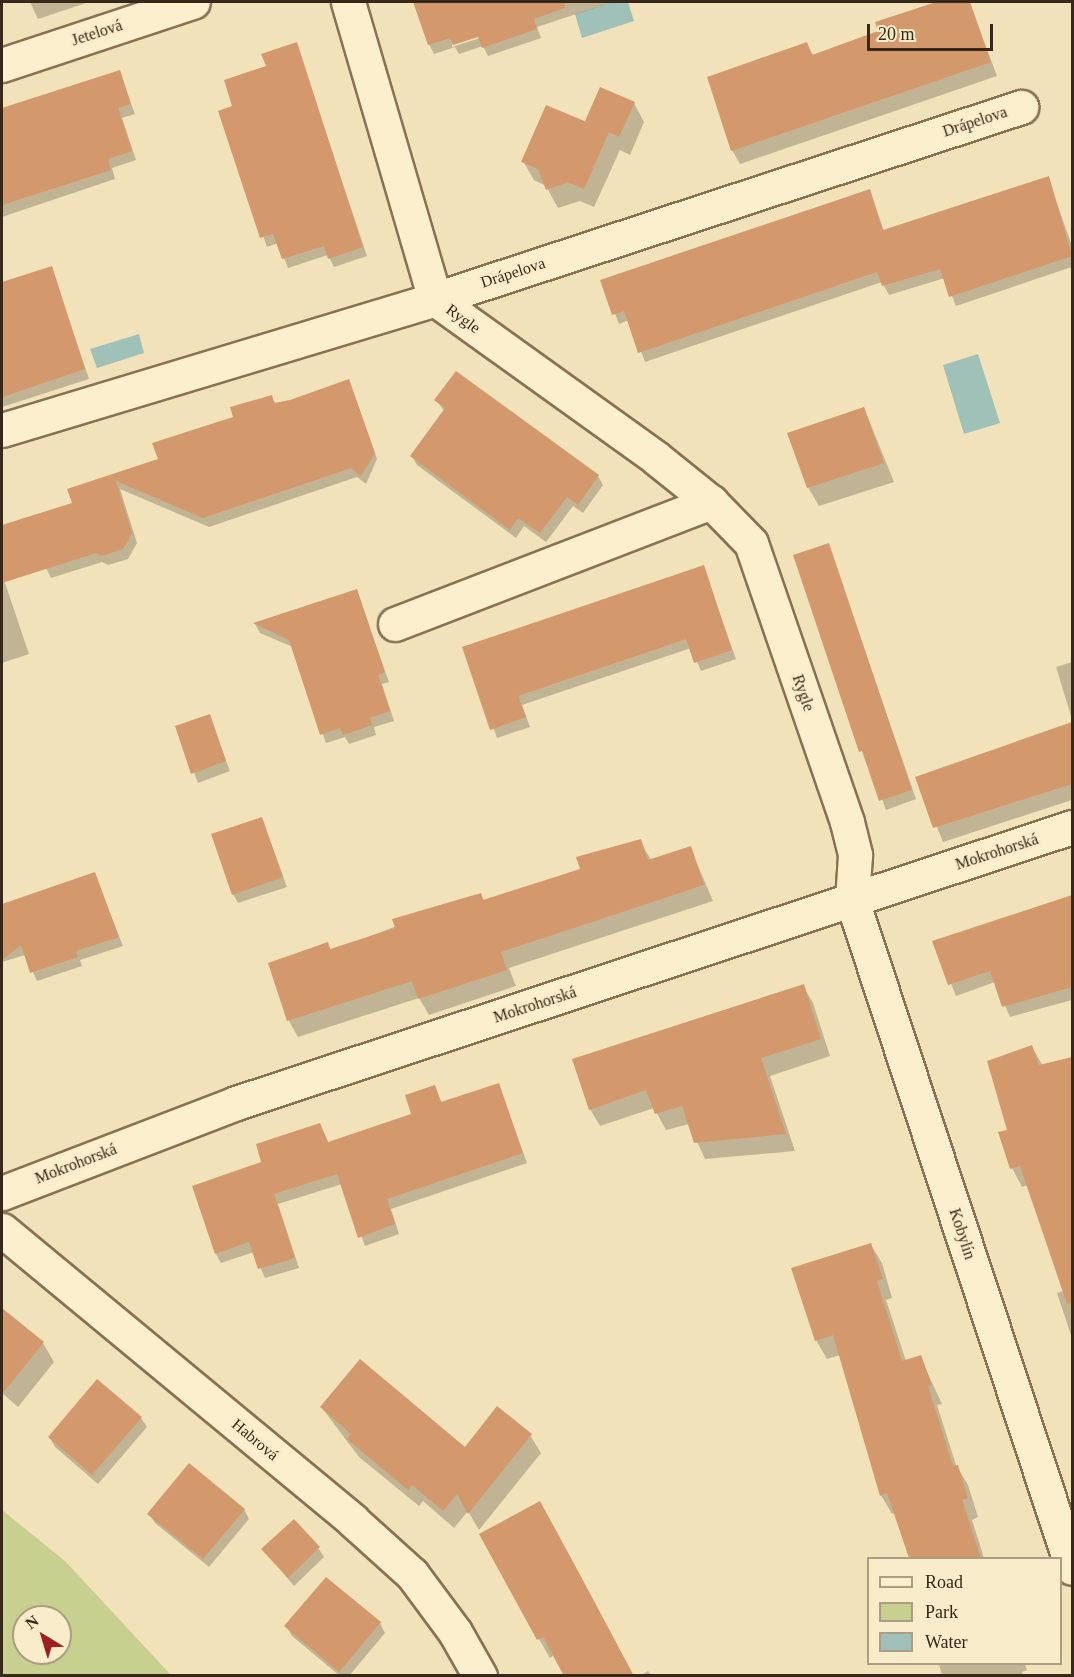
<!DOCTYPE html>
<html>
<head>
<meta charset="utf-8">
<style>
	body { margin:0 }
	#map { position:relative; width:1074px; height:1677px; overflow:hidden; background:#f1e2ba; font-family:"Times New Roman",serif }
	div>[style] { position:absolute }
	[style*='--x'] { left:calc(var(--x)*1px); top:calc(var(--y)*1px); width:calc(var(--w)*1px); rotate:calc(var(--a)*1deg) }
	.green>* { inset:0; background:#c7d08e }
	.water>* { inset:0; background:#9fc1b8 }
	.shadow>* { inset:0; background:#0003 }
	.building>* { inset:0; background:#d3996c }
	.roads { filter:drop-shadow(2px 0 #897153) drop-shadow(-2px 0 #897153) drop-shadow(0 2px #897153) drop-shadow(0 -2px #897153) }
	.minor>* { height:33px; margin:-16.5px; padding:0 16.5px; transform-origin:16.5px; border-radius:16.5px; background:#fcefce }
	span { translate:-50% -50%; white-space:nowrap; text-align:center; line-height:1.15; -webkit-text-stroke:5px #f8ecca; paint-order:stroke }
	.street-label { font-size:16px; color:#37281a }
	.frame { position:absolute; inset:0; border:3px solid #37281a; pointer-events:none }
	.legend { position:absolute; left:867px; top:1557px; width:195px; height:108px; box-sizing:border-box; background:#f8ecca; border:2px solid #ab9e84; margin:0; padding:8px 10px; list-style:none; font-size:18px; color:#37281a }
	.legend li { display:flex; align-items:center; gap:12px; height:30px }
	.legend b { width:30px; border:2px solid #ab9e84 }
	.north { position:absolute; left:12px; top:1605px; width:60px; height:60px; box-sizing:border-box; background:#f8ecca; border:2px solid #ab9e84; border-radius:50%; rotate:322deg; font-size:16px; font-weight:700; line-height:24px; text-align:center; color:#37281a }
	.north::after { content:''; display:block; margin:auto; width:21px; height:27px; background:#9d1f1e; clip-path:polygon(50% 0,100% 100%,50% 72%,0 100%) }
	.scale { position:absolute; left:867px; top:24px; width:126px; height:27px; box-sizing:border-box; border:3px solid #37281a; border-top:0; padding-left:8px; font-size:18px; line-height:21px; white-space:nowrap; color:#37281a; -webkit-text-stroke:4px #f8ecca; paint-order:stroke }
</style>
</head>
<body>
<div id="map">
	<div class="green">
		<i style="clip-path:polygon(evenodd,2px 1510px,65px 1561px,171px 1675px,2px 1675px,2px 1510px,24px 1617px,60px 1617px,60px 1653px,24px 1653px,24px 1617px)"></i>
	</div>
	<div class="water">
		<i style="clip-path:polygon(613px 2px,628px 2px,634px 21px,582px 38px,575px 14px)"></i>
		<i style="clip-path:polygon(139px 334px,144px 353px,97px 368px,90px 349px)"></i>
		<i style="clip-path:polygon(978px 354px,1000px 423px,964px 434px,943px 365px)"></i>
	</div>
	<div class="shadow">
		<i style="clip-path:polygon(30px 2px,89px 2px,38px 19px)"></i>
		<i style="clip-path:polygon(evenodd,426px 2px,613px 2px,537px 27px,541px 38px,488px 56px,483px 46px,459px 54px,455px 47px,434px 54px,429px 44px,426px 2px,485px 33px,486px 36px,452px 47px,452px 44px,485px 33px)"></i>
		<i style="clip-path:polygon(940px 2px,948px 2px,952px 8px,969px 2px,997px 76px,740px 164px,732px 150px,806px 44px,814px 56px,880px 32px,877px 23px)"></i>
		<i style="clip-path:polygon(296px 44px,367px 256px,334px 267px,328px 255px,288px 268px,278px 243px,267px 247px,220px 111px,234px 107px)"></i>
		<i style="clip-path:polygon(119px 72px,135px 114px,122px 118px,136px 160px,112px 168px,115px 179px,2px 217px,2px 109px)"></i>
		<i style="clip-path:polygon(634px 103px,644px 122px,630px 155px,620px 150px,594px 207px,580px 201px,558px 208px,546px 186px,534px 180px,523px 161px,589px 125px,587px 121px)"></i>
		<i style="clip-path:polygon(1048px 178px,1072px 246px,1072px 267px,956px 306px,945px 278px,889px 295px,882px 282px,645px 362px,629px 320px,619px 324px,602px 281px,869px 191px,884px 231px)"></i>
		<i style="clip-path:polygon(51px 267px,89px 379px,2px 407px,2px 283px)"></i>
		<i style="clip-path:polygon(349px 381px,377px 459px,366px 484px,357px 477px,209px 527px,120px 489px,137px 543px,128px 559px,108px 565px,102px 562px,51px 578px,46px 568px,74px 504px,69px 490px,159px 460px,271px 396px,276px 404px,291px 402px)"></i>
		<i style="clip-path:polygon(436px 400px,598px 476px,603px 485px,583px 513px,573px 506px,546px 542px,524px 526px,516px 538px,417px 465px,412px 456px,445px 412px)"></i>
		<i style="clip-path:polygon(864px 408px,894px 482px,819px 506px,808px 487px)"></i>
		<i style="clip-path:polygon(828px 545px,916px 799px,886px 810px,795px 556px)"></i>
		<i style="clip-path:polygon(703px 567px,736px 659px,701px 671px,691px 648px,522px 705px,530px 727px,497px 738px,464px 648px)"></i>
		<i style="clip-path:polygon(2px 574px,29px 654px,2px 663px)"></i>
		<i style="clip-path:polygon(356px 591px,389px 682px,382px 684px,394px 721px,374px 727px,376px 735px,349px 744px,345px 737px,326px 743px,293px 647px,260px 633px,255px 624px)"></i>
		<i style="clip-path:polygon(1072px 662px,1072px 719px,1056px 667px)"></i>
		<i style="clip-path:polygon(209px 715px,230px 771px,198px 783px,177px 727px)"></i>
		<i style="clip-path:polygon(1072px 724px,1072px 800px,943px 842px,917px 778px)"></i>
		<i style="clip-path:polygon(262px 819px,287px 887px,238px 903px,233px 894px)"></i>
		<i style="clip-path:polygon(640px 841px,651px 860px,690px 847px,713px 901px,509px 968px,516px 986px,429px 1015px,419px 998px,298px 1037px,289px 1021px,270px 964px,328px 944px,331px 951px,481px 894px,484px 901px,582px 870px)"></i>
		<i style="clip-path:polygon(94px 874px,123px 946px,80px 960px,82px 966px,37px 981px,25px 955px,2px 962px,2px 905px)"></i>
		<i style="clip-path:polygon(1072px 897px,1072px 1000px,1010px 1017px,995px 982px,956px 996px,934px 942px)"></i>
		<i style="clip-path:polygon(803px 986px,813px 1003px,830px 1056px,770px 1076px,795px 1151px,705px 1159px,689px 1124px,666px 1130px,654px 1108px,600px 1126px,590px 1109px)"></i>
		<i style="clip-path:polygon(1032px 1047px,1043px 1066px,1066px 1083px,1072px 1103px,1072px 1338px,1057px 1293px,1063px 1291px,1028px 1185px,1022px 1187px,1012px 1168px,1009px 1131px)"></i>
		<i style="clip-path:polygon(498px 1084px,527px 1163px,391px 1209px,399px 1234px,365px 1246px,342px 1184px,278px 1204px,299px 1268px,265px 1278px,254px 1252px,221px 1263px,216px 1254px,263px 1163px,320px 1125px,329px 1144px,413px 1115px,434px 1086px,442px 1103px)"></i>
		<i style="clip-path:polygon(871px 1245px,882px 1263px,892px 1298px,886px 1300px,906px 1361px,920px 1357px,942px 1404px,937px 1405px,956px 1465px,968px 1485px,978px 1517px,972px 1520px,984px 1558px,911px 1558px,895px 1513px,892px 1514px,881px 1495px,840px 1355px,827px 1359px,816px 1340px)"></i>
		<i style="clip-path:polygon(2px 1310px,43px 1343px,54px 1362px,18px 1407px,2px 1393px)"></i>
		<i style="clip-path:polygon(322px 1408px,465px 1449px,530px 1435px,541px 1453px,479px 1530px,468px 1511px,454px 1528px,423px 1501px,419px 1506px,359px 1457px)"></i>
		<i style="clip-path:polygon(141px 1418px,147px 1427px,98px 1484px,55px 1447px,50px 1438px)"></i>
		<i style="clip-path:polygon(244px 1509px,249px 1519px,209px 1567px,155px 1523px,149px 1514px)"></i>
		<i style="clip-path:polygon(481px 1535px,554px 1655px,550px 1658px,539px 1639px)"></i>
		<i style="clip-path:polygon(318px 1548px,324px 1557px,294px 1586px,263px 1549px)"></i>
		<i style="clip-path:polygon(326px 1579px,380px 1623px,385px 1633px,349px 1676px,340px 1676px,292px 1636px,286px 1626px)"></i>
		<i style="clip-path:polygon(939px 1664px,1025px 1664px,1027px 1670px,1022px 1672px,1023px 1676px,942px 1676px)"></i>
		<i style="clip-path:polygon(648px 1671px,651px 1676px,640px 1676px)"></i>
	</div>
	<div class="building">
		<i style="clip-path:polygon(413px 2px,564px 2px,565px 8px,534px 19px,537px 29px,482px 48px,478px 37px,453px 45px,450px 38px,428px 45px)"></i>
		<i style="clip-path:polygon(936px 2px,970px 2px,991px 62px,731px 151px,707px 77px,807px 42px,812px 55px,878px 31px,875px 22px)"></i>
		<i style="clip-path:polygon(297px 42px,363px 247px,328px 259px,324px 246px,282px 259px,273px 234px,260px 238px,218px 111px,232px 106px,224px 80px,266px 66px,261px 54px)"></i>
		<i style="clip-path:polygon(120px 70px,131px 104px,118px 108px,132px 151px,108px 159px,111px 170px,2px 205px,2px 108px)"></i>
		<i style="clip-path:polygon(600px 87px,635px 102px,619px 137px,609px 132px,584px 189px,568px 182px,546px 190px,538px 169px,521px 162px,546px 105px,594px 125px,585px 121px)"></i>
		<i style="clip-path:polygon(1049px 176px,1072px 256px,949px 297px,940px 269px,882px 286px,877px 272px,638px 353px,624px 311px,612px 315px,600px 280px,870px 189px,883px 230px)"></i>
		<i style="clip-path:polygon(52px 266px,85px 369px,2px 397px,2px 282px)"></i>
		<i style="clip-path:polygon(456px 371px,599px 475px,578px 505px,567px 497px,540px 533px,518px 518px,510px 530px,410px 456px,445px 408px,434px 400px)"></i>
		<i style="clip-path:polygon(349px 379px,375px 453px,361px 476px,351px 468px,203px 518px,116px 481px,132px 533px,123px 549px,102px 556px,96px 553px,2px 583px,2px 525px,72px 503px,67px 489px,158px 459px,152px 443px,233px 417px,230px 407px,272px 395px,274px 403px,290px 400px)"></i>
		<i style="clip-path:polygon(864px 407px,884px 463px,807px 488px,787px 433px)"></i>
		<i style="clip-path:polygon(829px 543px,912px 790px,879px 801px,862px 751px,859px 752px,793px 555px)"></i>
		<i style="clip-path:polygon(704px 565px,732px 650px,694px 663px,686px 639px,518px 696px,526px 717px,490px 730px,462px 647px)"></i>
		<i style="clip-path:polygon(357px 589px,385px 672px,378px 675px,390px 711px,370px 718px,372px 725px,343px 735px,340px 728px,320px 735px,289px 640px,253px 623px)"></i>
		<i style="clip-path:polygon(210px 714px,226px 761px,191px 774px,175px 726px)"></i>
		<i style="clip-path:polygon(1072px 722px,1072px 784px,933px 828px,915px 777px)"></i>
		<i style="clip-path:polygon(262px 817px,283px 877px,232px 895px,211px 834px)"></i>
		<i style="clip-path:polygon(641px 839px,648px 860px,691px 846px,704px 885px,501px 952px,507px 970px,418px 999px,412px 981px,287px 1021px,268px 963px,328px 942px,330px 949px,395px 928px,392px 919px,481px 893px,483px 900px,580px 869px,576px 857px)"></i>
		<i style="clip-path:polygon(95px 872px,119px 937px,76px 951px,78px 957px,30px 973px,21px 945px,2px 960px,2px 904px)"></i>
		<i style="clip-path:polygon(1072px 895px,1072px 987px,1002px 1007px,990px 971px,948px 985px,932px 941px)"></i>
		<i style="clip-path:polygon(804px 984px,821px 1039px,761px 1058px,786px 1134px,694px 1143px,682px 1106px,655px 1114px,646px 1090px,589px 1110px,572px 1059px)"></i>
		<i style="clip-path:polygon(1032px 1045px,1039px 1065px,1072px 1057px,1072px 1303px,1067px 1304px,1020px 1166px,1010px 1169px,998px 1132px,1007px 1130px,987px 1061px)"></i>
		<i style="clip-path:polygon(499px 1083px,523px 1153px,387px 1199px,395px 1224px,358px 1238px,337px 1174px,305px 1184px,274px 1194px,295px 1258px,258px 1269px,249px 1242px,215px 1254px,192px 1186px,261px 1162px,256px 1144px,320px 1123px,328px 1142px,411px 1114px,405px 1095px,435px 1085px,441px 1102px)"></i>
		<i style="clip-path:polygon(871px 1243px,883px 1279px,877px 1281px,902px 1361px,921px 1355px,932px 1385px,928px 1386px,953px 1466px,958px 1465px,968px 1498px,962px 1500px,981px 1558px,909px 1558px,887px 1493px,880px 1496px,833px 1335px,815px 1341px,791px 1268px)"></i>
		<i style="clip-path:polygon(2px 1308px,44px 1342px,2px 1394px)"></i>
		<i style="clip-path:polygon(360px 1359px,465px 1447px,497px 1406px,532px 1434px,468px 1514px,457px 1494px,443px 1511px,412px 1485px,408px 1490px,347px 1439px,351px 1434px,320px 1407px)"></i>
		<i style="clip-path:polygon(97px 1379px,142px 1417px,92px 1475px,48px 1437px)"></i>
		<i style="clip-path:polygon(189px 1463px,245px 1509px,203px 1559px,147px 1514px)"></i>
		<i style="clip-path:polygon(540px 1501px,578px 1571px,634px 1676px,564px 1676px,543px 1637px,537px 1640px,479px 1534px)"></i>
		<i style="clip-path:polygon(294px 1519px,320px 1547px,288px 1578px,261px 1549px)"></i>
		<i style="clip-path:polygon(326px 1577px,381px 1622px,339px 1672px,284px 1626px)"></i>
	</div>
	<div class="roads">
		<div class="minor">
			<i style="--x:348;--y:2;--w:309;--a:73.7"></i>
			<i style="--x:435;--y:299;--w:272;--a:35.7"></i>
			<i style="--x:656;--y:458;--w:70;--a:38.7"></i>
			<i style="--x:711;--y:502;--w:57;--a:45.7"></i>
			<i style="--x:751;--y:543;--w:295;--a:71"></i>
			<i style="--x:847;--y:822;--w:34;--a:76"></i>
			<i style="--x:855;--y:855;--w:45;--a:93.8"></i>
			<i style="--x:852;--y:900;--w:703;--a:71.77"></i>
			<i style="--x:2;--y:65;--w:201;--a:-18.3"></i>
			<i style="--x:2;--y:430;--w:452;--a:-16.8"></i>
			<i style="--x:435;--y:299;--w:617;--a:-18.14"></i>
			<i style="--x:395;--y:624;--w:339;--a:-21.1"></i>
			<i style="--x:2;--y:1193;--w:251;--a:-21"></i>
			<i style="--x:236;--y:1103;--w:880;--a:-18.27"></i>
			<i style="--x:2;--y:1230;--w:455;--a:39.6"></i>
			<i style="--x:352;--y:1520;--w:81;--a:42"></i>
			<i style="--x:412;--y:1574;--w:72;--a:53.4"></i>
			<i style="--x:455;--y:1632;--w:51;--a:60.4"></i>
		</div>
	</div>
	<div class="street-label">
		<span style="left:97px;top:33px;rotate:-18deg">Jetelová</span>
		<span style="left:975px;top:122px;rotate:-18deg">Drápelova</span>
		<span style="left:513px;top:273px;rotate:-18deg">Drápelova</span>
		<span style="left:463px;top:319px;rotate:36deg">Rygle</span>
		<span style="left:803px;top:693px;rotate:71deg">Rygle</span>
		<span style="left:997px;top:852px;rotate:-18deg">Mokrohorská</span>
		<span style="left:535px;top:1005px;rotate:-18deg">Mokrohorská</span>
		<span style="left:76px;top:1164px;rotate:-21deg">Mokrohorská</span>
		<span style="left:962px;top:1234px;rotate:72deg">Kobylín</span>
		<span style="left:255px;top:1440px;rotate:40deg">Habrová</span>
	</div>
	<div class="frame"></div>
	<ul class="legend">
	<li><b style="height:8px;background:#fcefce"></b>Road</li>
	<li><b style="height:16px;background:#c7d08e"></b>Park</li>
	<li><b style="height:16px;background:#9fc1b8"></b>Water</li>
	</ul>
	<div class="north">N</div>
	<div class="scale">20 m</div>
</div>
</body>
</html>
